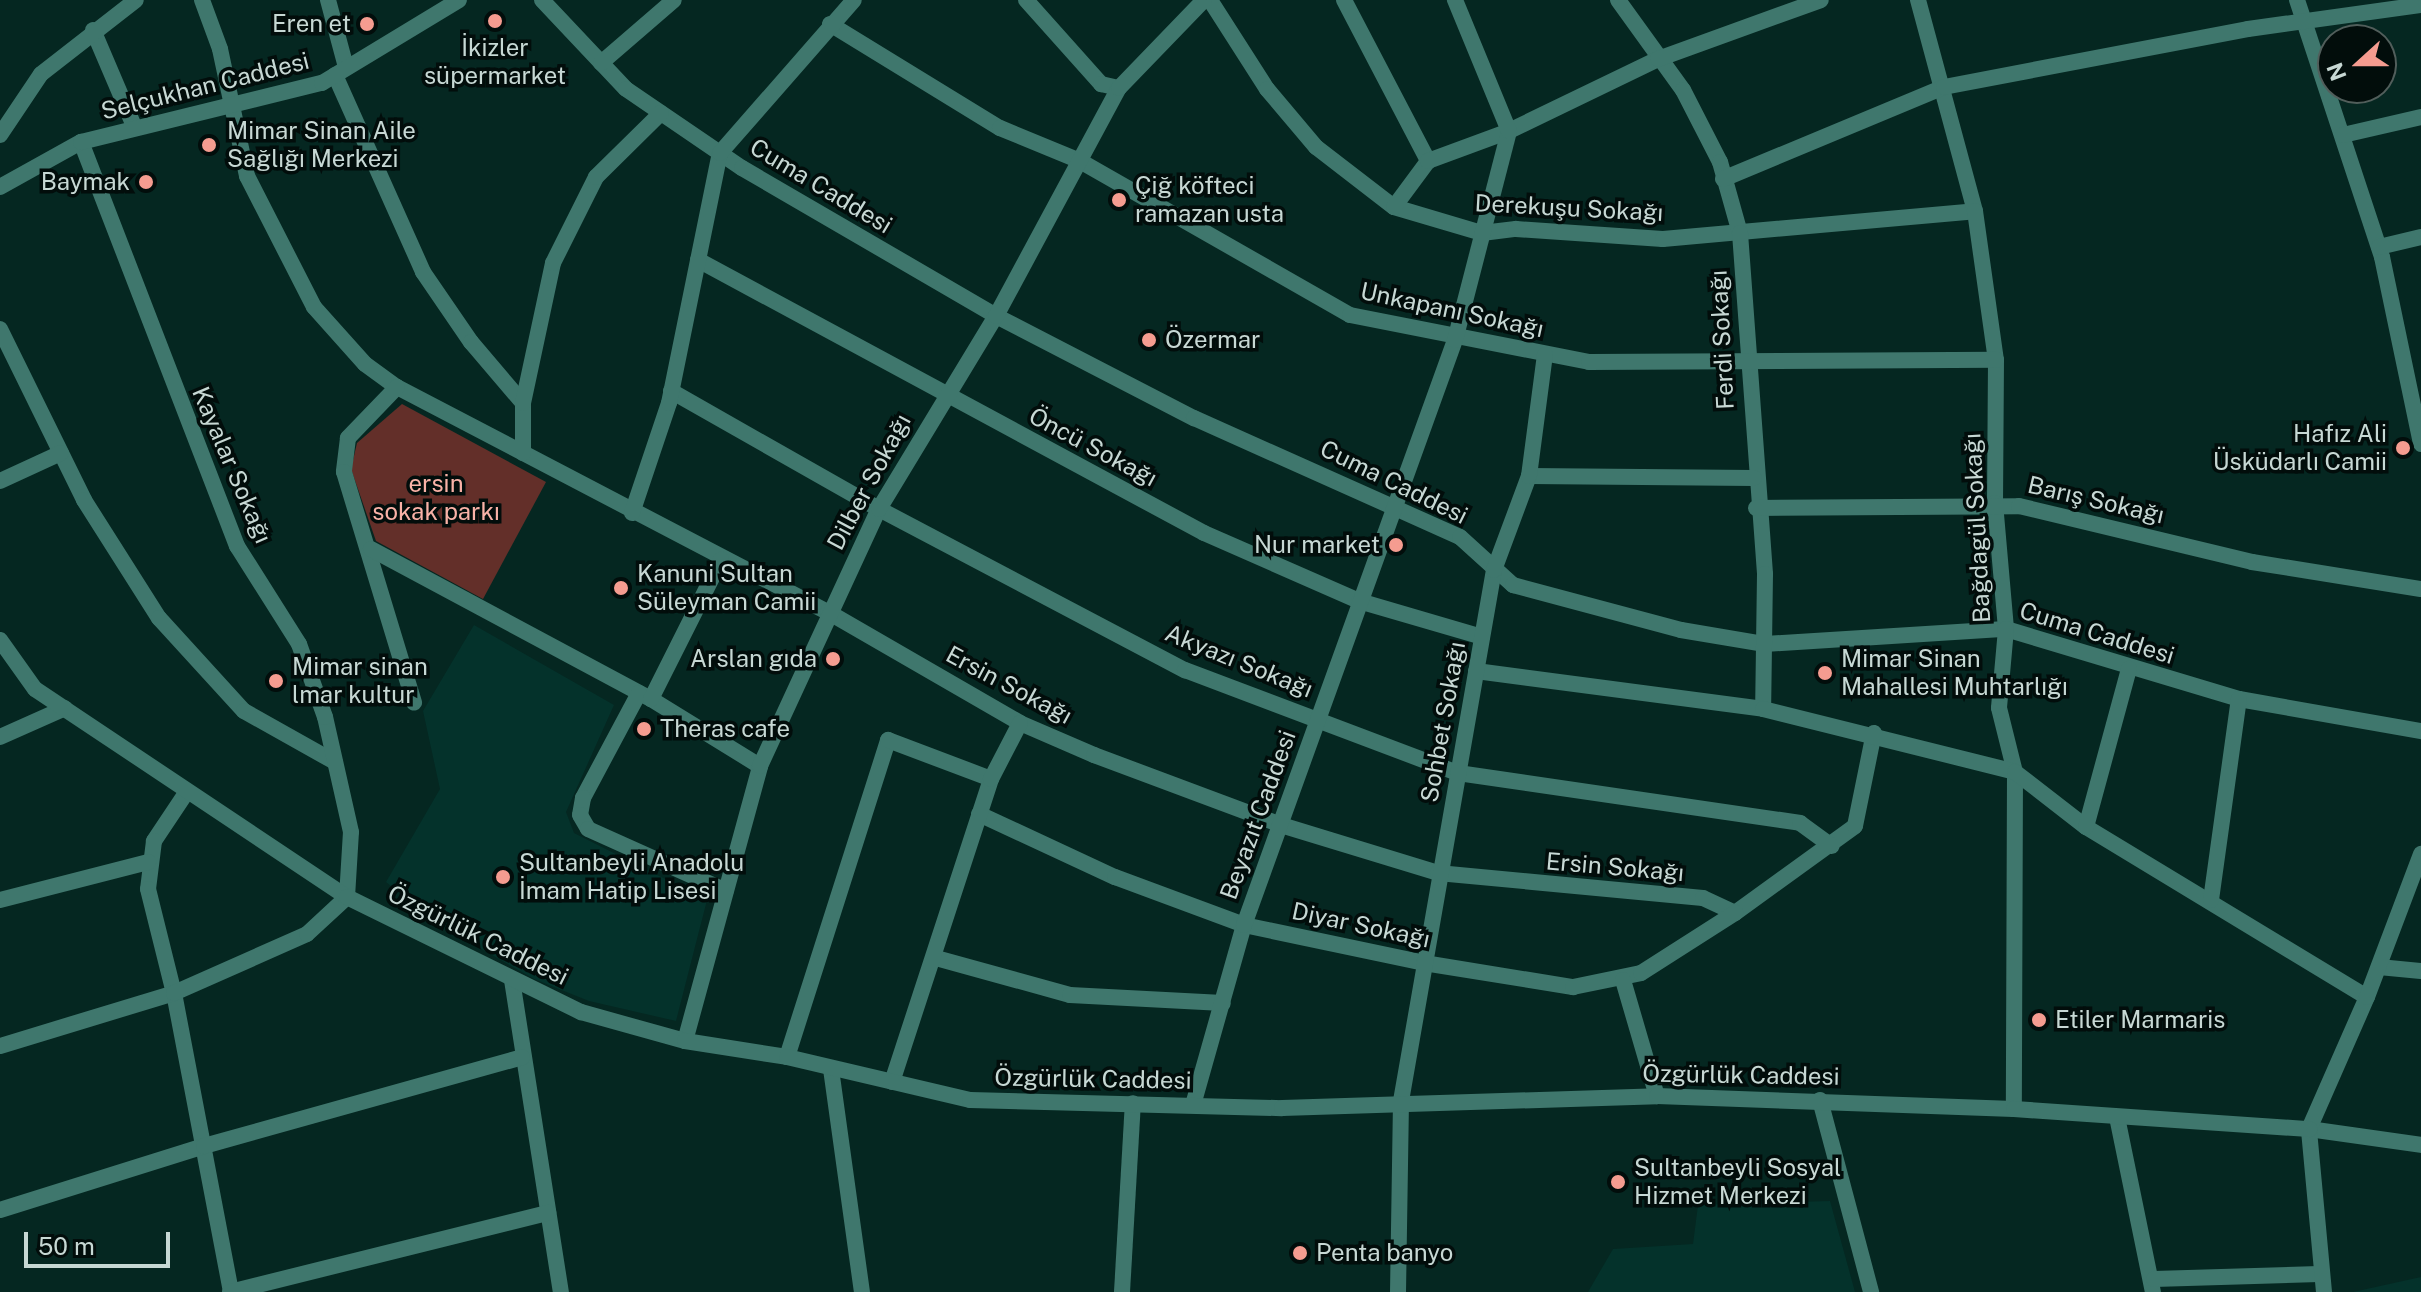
<!DOCTYPE html>
<html>
<head>
<meta charset="utf-8">
<style>
	body { margin:0 }
	#map { position:relative; width:2421px; height:1292px; overflow:hidden; background:#052721; font-family:"Public Sans",sans-serif }
	div>[style] { position:absolute }
	[style*='--x'] { left:calc(var(--x)*1px); top:calc(var(--y)*1px); width:calc(var(--w)*1px); rotate:calc(var(--a)*1deg) }
	.built>* { inset:0; background:#04322b }
	.green>* { inset:0; background:#632f29 }
	.minor>* { height:16px; margin:-8px; padding:0 8px; transform-origin:8px; border-radius:8px; background:#3f776d }
	.tertiary>* { height:16px; margin:-8px; padding:0 8px; transform-origin:8px; border-radius:8px; background:#3f776d }
	.dots>* { width:22px; height:22px; translate:-50% -50%; box-sizing:border-box; border:4px solid #020d0b; border-radius:50% }
	span { translate:-50% -50%; white-space:nowrap; text-align:center; line-height:1.15; -webkit-text-stroke:7px #020d0b; paint-order:stroke }
	.poi-label { font-size:24px; color:#c7d8d4 }
	.right { translate:-100% -50%; text-align:right }
	.left { translate:0 -50%; text-align:left }
	.street-label { font-size:24px; color:#c7d8d4 }
	.park-label { font-size:24px; color:#f9b2a7 }
	.north { position:absolute; left:2317px; top:24px; width:80px; height:80px; box-sizing:border-box; background:#020d0b; border:2px solid #515e5b; border-radius:50%; rotate:249deg; font-size:22px; font-weight:700; line-height:32px; text-align:center; color:#c7d8d4 }
	.north::after { content:''; display:block; margin:auto; width:28px; height:36px; background:#f59c90; clip-path:polygon(50% 0,100% 100%,50% 72%,0 100%) }
	.scale { position:absolute; left:24px; top:1232px; width:146px; height:36px; box-sizing:border-box; border:4px solid #c7d8d4; border-top:0; padding-left:10px; font-size:24px; line-height:28px; white-space:nowrap; color:#c7d8d4; -webkit-text-stroke:6px #020d0b; paint-order:stroke }
</style>
</head>
<body>
<div id="map">
	<div class="built">
		<i style="clip-path:polygon(474px 625px,614px 705px,566px 812px,574px 833px,707px 900px,676px 1021px,589px 1001px,534px 979px,441px 926px,386px 882px,440px 789px,423px 711px)"></i>
		<i style="clip-path:polygon(1830px 1201px,1855px 1292px,1588px 1292px,1613px 1249px,1693px 1244px,1698px 1205px)"></i>
		<i style="clip-path:polygon(2421px 1277px,2421px 1292px,2353px 1292px)"></i>
	</div>
	<div class="green">
		<i style="clip-path:polygon(402px 404px,546px 482px,483px 599px,376px 541px,351px 469px,357px 443px)"></i>
	</div>
	<div class="minor">
		<i style="--x:202;--y:0;--w:52;--a:69.8"></i>
		<i style="--x:220;--y:49;--w:130;--a:78"></i>
		<i style="--x:247;--y:176;--w:147;--a:62.9"></i>
		<i style="--x:314;--y:307;--w:76;--a:48.2"></i>
		<i style="--x:365;--y:364;--w:39;--a:36"></i>
		<i style="--x:397;--y:387;--w:486;--a:27.6"></i>
		<i style="--x:828;--y:612;--w:222;--a:30"></i>
		<i style="--x:1020;--y:723;--w:81;--a:23.4"></i>
		<i style="--x:1094;--y:755;--w:200;--a:20.5"></i>
		<i style="--x:1281;--y:825;--w:164;--a:17"></i>
		<i style="--x:1438;--y:873;--w:266;--a:5.4"></i>
		<i style="--x:1703;--y:898;--w:35;--a:25"></i>
		<i style="--x:1735;--y:913;--w:148;--a:-35.9"></i>
		<i style="--x:1855;--y:826;--w:95;--a:-78.5"></i>
		<i style="--x:328;--y:0;--w:69;--a:75"></i>
		<i style="--x:542;--y:0;--w:122;--a:46.7"></i>
		<i style="--x:626;--y:89;--w:140;--a:34.3"></i>
		<i style="--x:742;--y:168;--w:294;--a:30.2"></i>
		<i style="--x:996;--y:316;--w:223;--a:27.3"></i>
		<i style="--x:1194;--y:418;--w:291;--a:24.1"></i>
		<i style="--x:1460;--y:537;--w:72;--a:42.2"></i>
		<i style="--x:1513;--y:585;--w:174;--a:15"></i>
		<i style="--x:1681;--y:630;--w:85;--a:9.5"></i>
		<i style="--x:1765;--y:644;--w:241;--a:-3.6"></i>
		<i style="--x:2006;--y:629;--w:243;--a:16.7"></i>
		<i style="--x:2239;--y:699;--w:185;--a:10"></i>
		<i style="--x:1026;--y:0;--w:113;--a:48.2"></i>
		<i style="--x:1101;--y:84;--w:18;--a:13"></i>
		<i style="--x:1210;--y:0;--w:106;--a:57.4"></i>
		<i style="--x:1267;--y:89;--w:76;--a:49.8"></i>
		<i style="--x:1316;--y:147;--w:98;--a:37.6"></i>
		<i style="--x:1394;--y:207;--w:92;--a:16.5"></i>
		<i style="--x:1482;--y:233;--w:34;--a:-7"></i>
		<i style="--x:1516;--y:229;--w:147;--a:3.9"></i>
		<i style="--x:1663;--y:239;--w:313;--a:-5.1"></i>
		<i style="--x:1344;--y:0;--w:182;--a:62.4"></i>
		<i style="--x:1618;--y:0;--w:111;--a:54.2"></i>
		<i style="--x:1683;--y:90;--w:81;--a:62.8"></i>
		<i style="--x:1720;--y:162;--w:74;--a:74.3"></i>
		<i style="--x:1740;--y:233;--w:342;--a:85.8"></i>
		<i style="--x:1765;--y:574;--w:135;--a:90.8"></i>
		<i style="--x:1918;--y:0;--w:219;--a:74.9"></i>
		<i style="--x:1975;--y:211;--w:150;--a:82"></i>
		<i style="--x:1996;--y:360;--w:143;--a:90.4"></i>
		<i style="--x:1995;--y:503;--w:126;--a:85"></i>
		<i style="--x:2006;--y:629;--w:79;--a:95.1"></i>
		<i style="--x:1999;--y:708;--w:66;--a:76"></i>
		<i style="--x:2015;--y:772;--w:337;--a:90.2"></i>
		<i style="--x:2297;--y:0;--w:271;--a:71.7"></i>
		<i style="--x:2382;--y:257;--w:191;--a:78.2"></i>
		<i style="--x:830;--y:24;--w:199;--a:31.5"></i>
		<i style="--x:1000;--y:128;--w:87;--a:22.4"></i>
		<i style="--x:1080;--y:161;--w:311;--a:29.7"></i>
		<i style="--x:1350;--y:315;--w:244;--a:11.1"></i>
		<i style="--x:1589;--y:362;--w:407;--a:-0.3"></i>
		<i style="--x:93;--y:30;--w:104;--a:66.9"></i>
		<i style="--x:601;--y:63;--w:96;--a:-40.8"></i>
		<i style="--x:335;--y:75;--w:216;--a:65.9"></i>
		<i style="--x:423;--y:272;--w:85;--a:55.6"></i>
		<i style="--x:471;--y:342;--w:80;--a:49.6"></i>
		<i style="--x:0;--y:135;--w:73;--a:-56.1"></i>
		<i style="--x:41;--y:74;--w:120;--a:-37.9"></i>
		<i style="--x:2343;--y:135;--w:80;--a:-13"></i>
		<i style="--x:1723;--y:179;--w:239;--a:-22.6"></i>
		<i style="--x:1944;--y:87;--w:309;--a:-10.8"></i>
		<i style="--x:2248;--y:29;--w:175;--a:-7.9"></i>
		<i style="--x:1394;--y:207;--w:57;--a:-53.5"></i>
		<i style="--x:1428;--y:161;--w:86;--a:-20.3"></i>
		<i style="--x:1509;--y:131;--w:165;--a:-25.8"></i>
		<i style="--x:1658;--y:59;--w:173;--a:-19.9"></i>
		<i style="--x:2379;--y:247;--w:43;--a:-13.4"></i>
		<i style="--x:698;--y:260;--w:575;--a:28.35"></i>
		<i style="--x:1204;--y:533;--w:169;--a:23.7"></i>
		<i style="--x:1359;--y:601;--w:128;--a:16.3"></i>
		<i style="--x:0;--y:329;--w:191;--a:63.8"></i>
		<i style="--x:84;--y:500;--w:140;--a:57.6"></i>
		<i style="--x:159;--y:618;--w:126;--a:47.6"></i>
		<i style="--x:244;--y:711;--w:104;--a:29.3"></i>
		<i style="--x:397;--y:387;--w:71;--a:133.9"></i>
		<i style="--x:348;--y:438;--w:34;--a:97"></i>
		<i style="--x:344;--y:472;--w:241;--a:73.1"></i>
		<i style="--x:671;--y:391;--w:239;--a:29.6"></i>
		<i style="--x:879;--y:509;--w:346;--a:27.8"></i>
		<i style="--x:1185;--y:670;--w:292;--a:20.7"></i>
		<i style="--x:1458;--y:773;--w:346;--a:8.3"></i>
		<i style="--x:1800;--y:823;--w:39;--a:36"></i>
		<i style="--x:523;--y:453;--w:50;--a:-90"></i>
		<i style="--x:523;--y:403;--w:143;--a:-77.9"></i>
		<i style="--x:553;--y:263;--w:96;--a:-63.4"></i>
		<i style="--x:596;--y:177;--w:91;--a:-44.6"></i>
		<i style="--x:1529;--y:476;--w:225;--a:0.5"></i>
		<i style="--x:0;--y:481;--w:67;--a:-24.7"></i>
		<i style="--x:1756;--y:508;--w:263;--a:-0.4"></i>
		<i style="--x:2019;--y:506;--w:240;--a:13.5"></i>
		<i style="--x:2252;--y:562;--w:171;--a:9.1"></i>
		<i style="--x:632;--y:513;--w:116;--a:-71.4"></i>
		<i style="--x:669;--y:403;--w:255;--a:-78.5"></i>
		<i style="--x:720;--y:153;--w:203;--a:-48.8"></i>
		<i style="--x:371;--y:549;--w:318;--a:28.2"></i>
		<i style="--x:651;--y:699;--w:128;--a:31.6"></i>
		<i style="--x:1476;--y:671;--w:290;--a:7.5"></i>
		<i style="--x:1763;--y:709;--w:260;--a:14"></i>
		<i style="--x:2015;--y:772;--w:90;--a:37.8"></i>
		<i style="--x:2086;--y:827;--w:328;--a:31.2"></i>
		<i style="--x:639;--y:693;--w:119;--a:118.1"></i>
		<i style="--x:583;--y:798;--w:17;--a:100"></i>
		<i style="--x:580;--y:815;--w:16;--a:60"></i>
		<i style="--x:588;--y:829;--w:151;--a:24.2"></i>
		<i style="--x:651;--y:699;--w:156;--a:-63.3"></i>
		<i style="--x:0;--y:737;--w:71;--a:-24"></i>
		<i style="--x:186;--y:793;--w:58;--a:123.7"></i>
		<i style="--x:154;--y:841;--w:48;--a:97.1"></i>
		<i style="--x:148;--y:889;--w:107;--a:76"></i>
		<i style="--x:174;--y:993;--w:304;--a:79.2"></i>
		<i style="--x:979;--y:814;--w:150;--a:24.9"></i>
		<i style="--x:1115;--y:877;--w:138;--a:20.4"></i>
		<i style="--x:1244;--y:925;--w:184;--a:11.9"></i>
		<i style="--x:1424;--y:963;--w:151;--a:9.2"></i>
		<i style="--x:1573;--y:987;--w:69;--a:-11.6"></i>
		<i style="--x:1641;--y:973;--w:112;--a:-32.6"></i>
		<i style="--x:2086;--y:827;--w:164;--a:-74.8"></i>
		<i style="--x:0;--y:900;--w:153;--a:-14.4"></i>
		<i style="--x:2211;--y:900;--w:203;--a:-82.1"></i>
		<i style="--x:936;--y:958;--w:139;--a:15.4"></i>
		<i style="--x:1070;--y:995;--w:153;--a:3"></i>
		<i style="--x:2379;--y:967;--w:42;--a:5.4"></i>
		<i style="--x:512;--y:980;--w:316;--a:81.1"></i>
		<i style="--x:1623;--y:980;--w:121;--a:73.7"></i>
		<i style="--x:685;--y:1041;--w:285;--a:-74.7"></i>
		<i style="--x:760;--y:766;--w:283;--a:-65.2"></i>
		<i style="--x:879;--y:509;--w:226;--a:-58.8"></i>
		<i style="--x:996;--y:316;--w:259;--a:-61.7"></i>
		<i style="--x:1119;--y:88;--w:122;--a:-46"></i>
		<i style="--x:0;--y:1046;--w:182;--a:-16.9"></i>
		<i style="--x:174;--y:993;--w:145;--a:-23.9"></i>
		<i style="--x:307;--y:934;--w:54;--a:-42.8"></i>
		<i style="--x:347;--y:897;--w:65;--a:-86.5"></i>
		<i style="--x:351;--y:832;--w:118;--a:-102.7"></i>
		<i style="--x:325;--y:717;--w:77;--a:-109.6"></i>
		<i style="--x:299;--y:644;--w:116;--a:-122.3"></i>
		<i style="--x:237;--y:546;--w:433;--a:-111.1"></i>
		<i style="--x:787;--y:1057;--w:333;--a:-72.3"></i>
		<i style="--x:888;--y:740;--w:110;--a:20.7"></i>
		<i style="--x:831;--y:1069;--w:225;--a:82.1"></i>
		<i style="--x:892;--y:1082;--w:319;--a:-71.9"></i>
		<i style="--x:991;--y:779;--w:63;--a:-62.6"></i>
		<i style="--x:1820;--y:1100;--w:199;--a:75.1"></i>
		<i style="--x:1193;--y:1105;--w:187;--a:-74.2"></i>
		<i style="--x:1244;--y:925;--w:622;--a:-70.17"></i>
		<i style="--x:1455;--y:340;--w:216;--a:-75.5"></i>
		<i style="--x:1509;--y:131;--w:142;--a:-112.4"></i>
		<i style="--x:2117;--y:1117;--w:179;--a:78.4"></i>
		<i style="--x:2309;--y:1129;--w:113;--a:8.1"></i>
		<i style="--x:0;--y:1210;--w:214;--a:-17.4"></i>
		<i style="--x:204;--y:1146;--w:330;--a:-15.6"></i>
		<i style="--x:2154;--y:1279;--w:165;--a:-1.7"></i>
		<i style="--x:230;--y:1292;--w:328;--a:-14"></i>
		<i style="--x:1122;--y:1292;--w:189;--a:-86.7"></i>
		<i style="--x:1398;--y:1292;--w:191;--a:-89.1"></i>
		<i style="--x:1401;--y:1101;--w:539;--a:-80.07"></i>
		<i style="--x:1494;--y:570;--w:100;--a:-69.6"></i>
		<i style="--x:1529;--y:476;--w:122;--a:-82.5"></i>
		<i style="--x:2324;--y:1292;--w:164;--a:-95.3"></i>
		<i style="--x:2309;--y:1129;--w:144;--a:-66.3"></i>
		<i style="--x:2367;--y:997;--w:153;--a:-69.3"></i>
	</div>
	<div class="tertiary">
		<i style="--x:0;--y:187;--w:93;--a:-29.1"></i>
		<i style="--x:81;--y:142;--w:248;--a:-13.8"></i>
		<i style="--x:322;--y:83;--w:160;--a:-31.2"></i>
		<i style="--x:0;--y:640;--w:60;--a:54.5"></i>
		<i style="--x:35;--y:689;--w:375;--a:33.7"></i>
		<i style="--x:347;--y:897;--w:261;--a:26.2"></i>
		<i style="--x:581;--y:1012;--w:108;--a:15.6"></i>
		<i style="--x:685;--y:1041;--w:103;--a:8.9"></i>
		<i style="--x:787;--y:1057;--w:188;--a:13.2"></i>
		<i style="--x:970;--y:1100;--w:312;--a:1.5"></i>
		<i style="--x:1282;--y:1108;--w:375;--a:-1.8"></i>
		<i style="--x:1657;--y:1096;--w:357;--a:2.1"></i>
		<i style="--x:2014;--y:1109;--w:296;--a:3.9"></i>
	</div>
	<div class="dots">
		<i style="left:495px;top:21px;background:#f59c90"></i>
		<i style="left:367px;top:24px;background:#f59c90"></i>
		<i style="left:209px;top:145px;background:#f59c90"></i>
		<i style="left:146px;top:182px;background:#f59c90"></i>
		<i style="left:1119px;top:200px;background:#f59c90"></i>
		<i style="left:1149px;top:340px;background:#f59c90"></i>
		<i style="left:2403px;top:448px;background:#f59c90"></i>
		<i style="left:1396px;top:545px;background:#f59c90"></i>
		<i style="left:621px;top:588px;background:#f59c90"></i>
		<i style="left:833px;top:659px;background:#f59c90"></i>
		<i style="left:1825px;top:673px;background:#f59c90"></i>
		<i style="left:276px;top:681px;background:#f59c90"></i>
		<i style="left:644px;top:729px;background:#f59c90"></i>
		<i style="left:503px;top:877px;background:#f59c90"></i>
		<i style="left:2039px;top:1020px;background:#f59c90"></i>
		<i style="left:1618px;top:1182px;background:#f59c90"></i>
		<i style="left:1300px;top:1253px;background:#f59c90"></i>
	</div>
	<div class="poi-label">
		<span class="right" style="left:351px;top:24px">Eren et</span>
		<span style="left:495px;top:62px">İkizler<br>süpermarket</span>
		<span class="left" style="left:227px;top:145px">Mimar Sinan Aile<br>Sağlığı Merkezi</span>
		<span class="right" style="left:130px;top:182px">Baymak</span>
		<span class="left" style="left:1135px;top:200px">Çiğ köfteci<br>ramazan usta</span>
		<span class="left" style="left:1165px;top:340px">Özermar</span>
		<span class="right" style="left:2387px;top:448px">Hafız Ali<br>Üsküdarlı Camii</span>
		<span class="right" style="left:1380px;top:545px">Nur market</span>
		<span class="left" style="left:637px;top:588px">Kanuni Sultan<br>Süleyman Camii</span>
		<span class="right" style="left:817px;top:659px">Arslan gıda</span>
		<span class="left" style="left:1841px;top:673px">Mimar Sinan<br>Mahallesi Muhtarlığı</span>
		<span class="left" style="left:292px;top:681px">Mimar sinan<br>lmar kultur</span>
		<span class="left" style="left:660px;top:729px">Theras cafe</span>
		<span class="left" style="left:519px;top:877px">Sultanbeyli Anadolu<br>İmam Hatip Lisesi</span>
		<span class="left" style="left:2055px;top:1020px">Etiler Marmaris</span>
		<span class="left" style="left:1634px;top:1182px">Sultanbeyli Sosyal<br>Hizmet Merkezi</span>
		<span class="left" style="left:1316px;top:1253px">Penta banyo</span>
	</div>
	<div class="street-label">
		<span style="left:205px;top:86px;rotate:-14deg">Selçukhan Caddesi</span>
		<span style="left:821px;top:186px;rotate:31deg">Cuma Caddesi</span>
		<span style="left:1569px;top:208px;rotate:3deg">Derekuşu Sokağı</span>
		<span style="left:1452px;top:310px;rotate:12deg">Unkapanı Sokağı</span>
		<span style="left:1722px;top:340px;rotate:-93deg">Ferdi Sokağı</span>
		<span style="left:1093px;top:447px;rotate:28deg">Öncü Sokağı</span>
		<span style="left:232px;top:465px;rotate:67deg">Kayalar Sokağı</span>
		<span style="left:869px;top:482px;rotate:-62deg">Dilber Sokağı</span>
		<span style="left:1394px;top:482px;rotate:26deg">Cuma Caddesi</span>
		<span style="left:2096px;top:500px;rotate:13deg">Barış Sokağı</span>
		<span style="left:1977px;top:528px;rotate:-93deg">Bağdagül Sokağı</span>
		<span style="left:2097px;top:633px;rotate:17deg">Cuma Caddesi</span>
		<span style="left:1239px;top:661px;rotate:22deg">Akyazı Sokağı</span>
		<span style="left:1009px;top:685px;rotate:28deg">Ersin Sokağı</span>
		<span style="left:1443px;top:722px;rotate:-80deg">Sohbet Sokağı</span>
		<span style="left:1258px;top:815px;rotate:-70deg">Beyazıt Caddesi</span>
		<span style="left:1615px;top:867px;rotate:5deg">Ersin Sokağı</span>
		<span style="left:1361px;top:925px;rotate:12deg">Diyar Sokağı</span>
		<span style="left:478px;top:935px;rotate:26deg">Özgürlük Caddesi</span>
		<span style="left:1741px;top:1075px;rotate:1deg">Özgürlük Caddesi</span>
		<span style="left:1093px;top:1079px;rotate:1deg">Özgürlük Caddesi</span>
	</div>
	<div class="park-label">
		<span style="left:436px;top:498px">ersin<br>sokak parkı</span>
	</div>
	<div class="north">N</div>
	<div class="scale">50 m</div>
</div>
</body>
</html>
